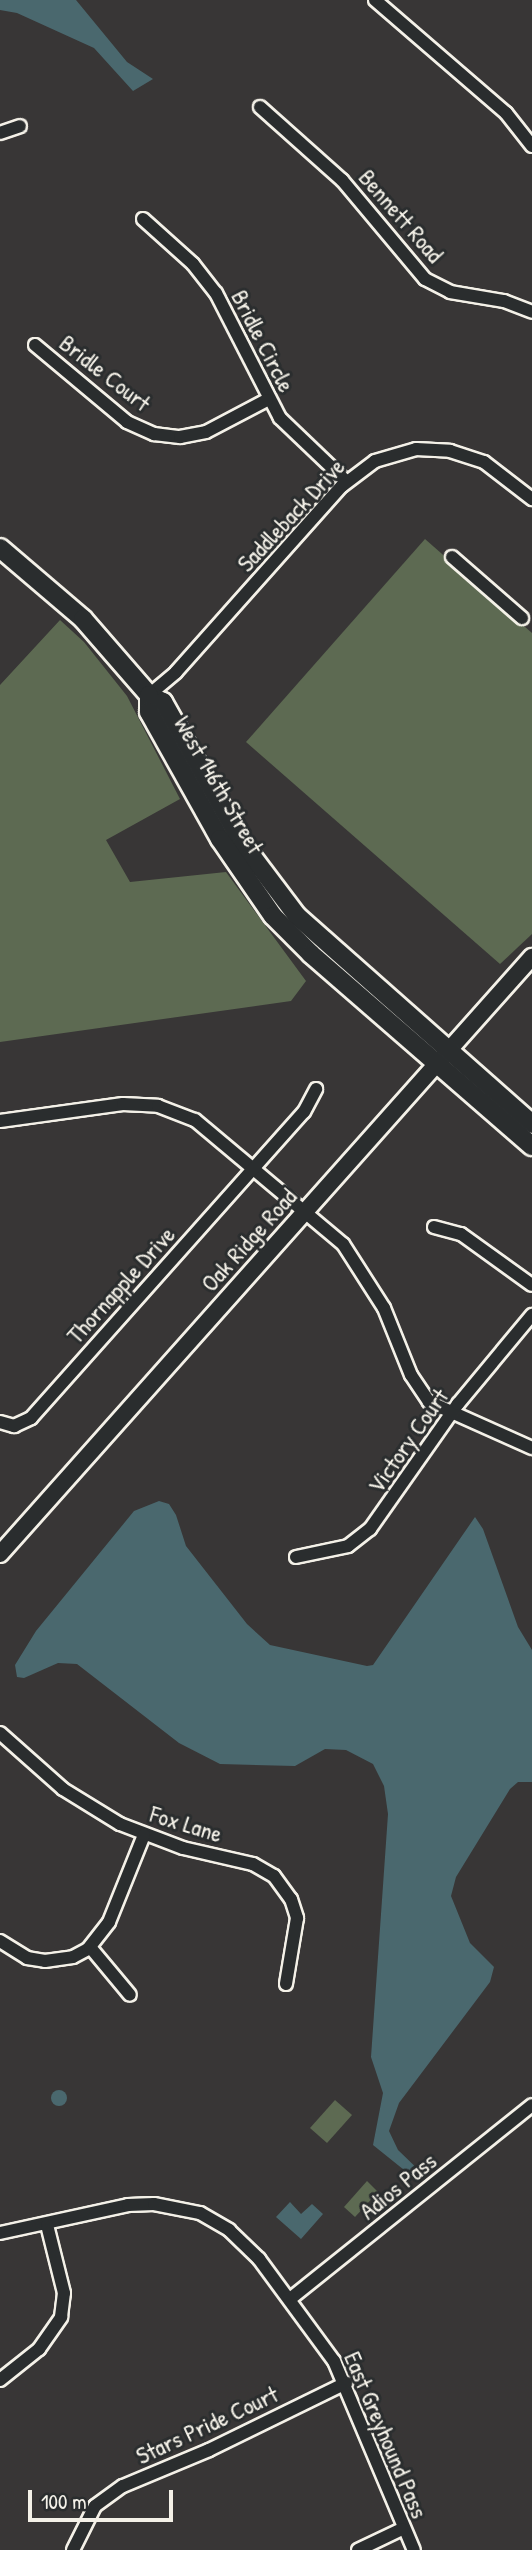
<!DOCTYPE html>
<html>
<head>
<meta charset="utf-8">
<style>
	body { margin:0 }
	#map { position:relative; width:532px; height:2550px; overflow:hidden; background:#383636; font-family:"Patrick Hand",sans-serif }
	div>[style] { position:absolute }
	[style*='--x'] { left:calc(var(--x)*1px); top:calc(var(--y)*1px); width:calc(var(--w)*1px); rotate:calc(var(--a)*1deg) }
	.green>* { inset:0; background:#5d6a52 }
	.water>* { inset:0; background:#4a686e }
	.round { border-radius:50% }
	.roads { filter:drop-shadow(2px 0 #f4f1e8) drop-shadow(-2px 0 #f4f1e8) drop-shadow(0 2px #f4f1e8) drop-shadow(0 -2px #f4f1e8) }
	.street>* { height:12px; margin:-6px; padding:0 6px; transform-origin:6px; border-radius:6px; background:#2a2d2e }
	.secondary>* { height:16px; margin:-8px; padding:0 8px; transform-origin:8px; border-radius:8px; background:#2a2d2e }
	.primary>* { height:18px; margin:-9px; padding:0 9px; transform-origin:9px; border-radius:9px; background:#2a2d2e }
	span { translate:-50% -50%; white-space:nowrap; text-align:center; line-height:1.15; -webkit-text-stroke:6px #2a2d2e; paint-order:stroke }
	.street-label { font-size:24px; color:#f4f1e8 }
	.scale { position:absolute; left:28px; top:2490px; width:145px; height:32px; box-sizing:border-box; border:4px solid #f4f1e8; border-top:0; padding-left:9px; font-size:21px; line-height:24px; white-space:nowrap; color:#f4f1e8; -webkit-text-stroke:5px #2a2d2e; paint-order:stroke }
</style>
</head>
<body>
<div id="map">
	<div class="green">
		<i style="clip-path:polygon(425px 539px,532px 633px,532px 934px,500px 964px,246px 742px)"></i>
		<i style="clip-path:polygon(60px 620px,84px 642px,127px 696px,180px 799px,106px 840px,130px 882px,226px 872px,306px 981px,291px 1001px,0 1042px,0 685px)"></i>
		<i style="clip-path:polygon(335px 2100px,352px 2115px,327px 2143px,310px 2128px)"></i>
		<i style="clip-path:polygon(367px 2181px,378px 2192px,355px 2217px,344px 2207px)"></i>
	</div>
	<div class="water">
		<i style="clip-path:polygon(0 0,76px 0,127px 62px,153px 79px,133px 91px,94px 48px,17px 13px,0 10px)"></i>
		<i style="clip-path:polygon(159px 1501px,169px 1504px,176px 1515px,186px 1546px,247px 1624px,270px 1645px,367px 1666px,373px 1665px,475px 1517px,483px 1529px,518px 1627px,532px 1650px,532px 1782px,518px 1782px,510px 1789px,456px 1877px,451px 1896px,470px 1943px,494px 1967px,490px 1982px,399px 2103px,389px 2131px,398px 2150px,425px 2176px,419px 2182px,373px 2145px,383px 2093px,371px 2057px,388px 1814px,384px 1786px,373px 1764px,346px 1750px,325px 1749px,295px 1766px,220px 1764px,179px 1743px,77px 1664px,58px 1663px,24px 1678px,17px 1677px,15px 1665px,36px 1631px,134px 1511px)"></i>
		<i class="round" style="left:51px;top:2090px;width:16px;height:16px"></i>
		<i style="clip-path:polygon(290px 2202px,301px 2214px,312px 2204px,323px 2214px,301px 2239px,276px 2217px)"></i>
	</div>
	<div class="roads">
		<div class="street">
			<i style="--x:375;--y:0;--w:173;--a:40.8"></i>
			<i style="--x:506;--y:113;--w:42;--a:51.8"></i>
			<i style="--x:260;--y:107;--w:110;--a:41.7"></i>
			<i style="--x:342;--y:180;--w:129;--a:50"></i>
			<i style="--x:425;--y:279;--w:28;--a:27"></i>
			<i style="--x:450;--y:292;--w:55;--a:9.5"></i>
			<i style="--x:504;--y:301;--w:30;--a:21"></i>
			<i style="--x:0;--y:133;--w:21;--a:-19"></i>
			<i style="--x:143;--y:219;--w:67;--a:42"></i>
			<i style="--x:193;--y:264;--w:37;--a:52"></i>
			<i style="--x:216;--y:293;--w:140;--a:62.9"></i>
			<i style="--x:280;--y:418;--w:91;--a:43.7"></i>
			<i style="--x:35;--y:345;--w:120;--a:39.9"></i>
			<i style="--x:127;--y:422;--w:30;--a:24"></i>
			<i style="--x:154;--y:434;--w:26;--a:7"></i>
			<i style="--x:180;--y:437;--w:26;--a:-11"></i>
			<i style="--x:206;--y:432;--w:69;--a:-27.7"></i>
			<i style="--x:452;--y:557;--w:93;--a:41.1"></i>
			<i style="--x:149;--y:695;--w:35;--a:-40"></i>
			<i style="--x:176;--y:672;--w:249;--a:-48.3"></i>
			<i style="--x:342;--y:486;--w:41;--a:-37.1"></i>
			<i style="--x:375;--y:461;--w:43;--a:-16.3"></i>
			<i style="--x:416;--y:449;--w:34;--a:3"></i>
			<i style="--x:450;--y:451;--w:36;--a:18"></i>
			<i style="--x:484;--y:462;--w:61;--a:37.6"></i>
			<i style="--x:0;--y:1121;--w:124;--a:-7.9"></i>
			<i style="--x:123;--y:1104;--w:35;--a:3"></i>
			<i style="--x:158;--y:1106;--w:40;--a:21"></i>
			<i style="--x:195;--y:1120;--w:193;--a:40"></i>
			<i style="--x:343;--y:1244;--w:76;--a:57.4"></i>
			<i style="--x:384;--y:1308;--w:72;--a:68.1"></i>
			<i style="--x:411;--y:1375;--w:32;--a:56"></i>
			<i style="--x:429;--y:1402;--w:113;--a:24.1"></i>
			<i style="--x:434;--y:1227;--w:28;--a:15"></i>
			<i style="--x:461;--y:1234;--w:87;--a:35.7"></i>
			<i style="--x:0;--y:1422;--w:15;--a:16"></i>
			<i style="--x:14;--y:1426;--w:19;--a:-25"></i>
			<i style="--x:31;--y:1418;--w:410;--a:-48.3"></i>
			<i style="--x:304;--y:1112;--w:26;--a:-62"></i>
			<i style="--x:296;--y:1557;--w:53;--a:-11.9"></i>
			<i style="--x:348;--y:1546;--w:28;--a:-38"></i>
			<i style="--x:370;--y:1529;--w:153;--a:-54.9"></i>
			<i style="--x:458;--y:1404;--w:116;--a:-50.3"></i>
			<i style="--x:0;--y:1733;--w:84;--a:41.6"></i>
			<i style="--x:63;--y:1789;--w:67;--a:31.6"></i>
			<i style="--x:120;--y:1824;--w:67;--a:20.9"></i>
			<i style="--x:183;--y:1848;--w:72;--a:12.9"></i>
			<i style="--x:253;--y:1864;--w:24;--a:30"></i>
			<i style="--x:274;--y:1876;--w:29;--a:54"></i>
			<i style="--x:291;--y:1899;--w:20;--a:72"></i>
			<i style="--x:297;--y:1918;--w:67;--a:99.5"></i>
			<i style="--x:0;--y:1941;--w:32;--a:32"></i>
			<i style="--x:27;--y:1958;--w:18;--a:9"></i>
			<i style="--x:45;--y:1961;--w:28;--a:-8"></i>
			<i style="--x:73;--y:1957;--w:17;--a:-28"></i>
			<i style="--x:88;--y:1949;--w:34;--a:-52"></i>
			<i style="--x:109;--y:1922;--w:94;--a:-68.1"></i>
			<i style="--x:90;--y:1947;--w:62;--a:50.2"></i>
			<i style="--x:0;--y:2233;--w:131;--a:-12.3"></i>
			<i style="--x:128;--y:2205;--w:26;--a:-2"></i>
			<i style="--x:154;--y:2204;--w:47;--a:11.1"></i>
			<i style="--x:200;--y:2213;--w:34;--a:30"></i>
			<i style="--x:229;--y:2230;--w:42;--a:44"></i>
			<i style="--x:259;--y:2259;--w:127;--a:53.7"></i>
			<i style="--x:334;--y:2361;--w:205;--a:67.1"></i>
			<i style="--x:290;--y:2299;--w:310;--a:-38.7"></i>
			<i style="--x:0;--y:2380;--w:50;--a:-38.5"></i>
			<i style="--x:39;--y:2349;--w:39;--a:-55"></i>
			<i style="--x:61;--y:2317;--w:24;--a:-83"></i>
			<i style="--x:64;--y:2293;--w:70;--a:-104"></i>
			<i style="--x:73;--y:2550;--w:49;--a:-63.4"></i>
			<i style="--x:95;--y:2506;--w:34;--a:-36"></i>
			<i style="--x:123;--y:2486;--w:93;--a:-22.7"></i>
			<i style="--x:209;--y:2450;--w:153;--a:-26.1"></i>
			<i style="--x:358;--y:2550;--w:49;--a:-25.5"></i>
		</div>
		<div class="secondary">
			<i style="--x:0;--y:1554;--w:800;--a:-48.3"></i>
		</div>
		<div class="primary">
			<i style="--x:0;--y:548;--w:109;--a:40.5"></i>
			<i style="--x:83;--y:619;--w:101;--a:49"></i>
			<i style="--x:149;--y:695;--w:16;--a:27"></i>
			<i style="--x:163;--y:702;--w:162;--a:60.7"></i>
			<i style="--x:242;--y:843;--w:91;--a:53"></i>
			<i style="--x:297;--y:916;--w:314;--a:41.5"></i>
			<i style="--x:149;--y:695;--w:17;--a:90"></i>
			<i style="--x:149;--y:712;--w:145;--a:60.8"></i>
			<i style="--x:220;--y:839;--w:93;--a:55.5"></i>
			<i style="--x:273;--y:916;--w:54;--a:45"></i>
			<i style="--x:311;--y:954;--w:293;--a:41"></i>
		</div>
	</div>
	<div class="street-label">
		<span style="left:401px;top:216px;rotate:49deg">Bennett Road</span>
		<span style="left:263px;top:341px;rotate:63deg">Bridle Circle</span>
		<span style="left:105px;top:373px;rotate:38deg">Bridle Court</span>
		<span style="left:291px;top:515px;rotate:-47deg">Saddleback Drive</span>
		<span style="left:219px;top:785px;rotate:60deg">West 146th Street</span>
		<span style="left:249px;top:1240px;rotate:-48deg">Oak Ridge Road</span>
		<span style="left:121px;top:1285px;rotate:-48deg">Thornapple Drive</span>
		<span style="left:408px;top:1441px;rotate:-55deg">Victory Court</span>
		<span style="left:186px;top:1824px;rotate:17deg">Fox Lane</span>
		<span style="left:398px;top:2186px;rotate:-39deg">Adios Pass</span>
		<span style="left:207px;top:2425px;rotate:-25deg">Stars Pride Court</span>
		<span style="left:386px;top:2435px;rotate:67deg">East Greyhound Pass</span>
	</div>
	<div class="scale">100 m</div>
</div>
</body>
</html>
